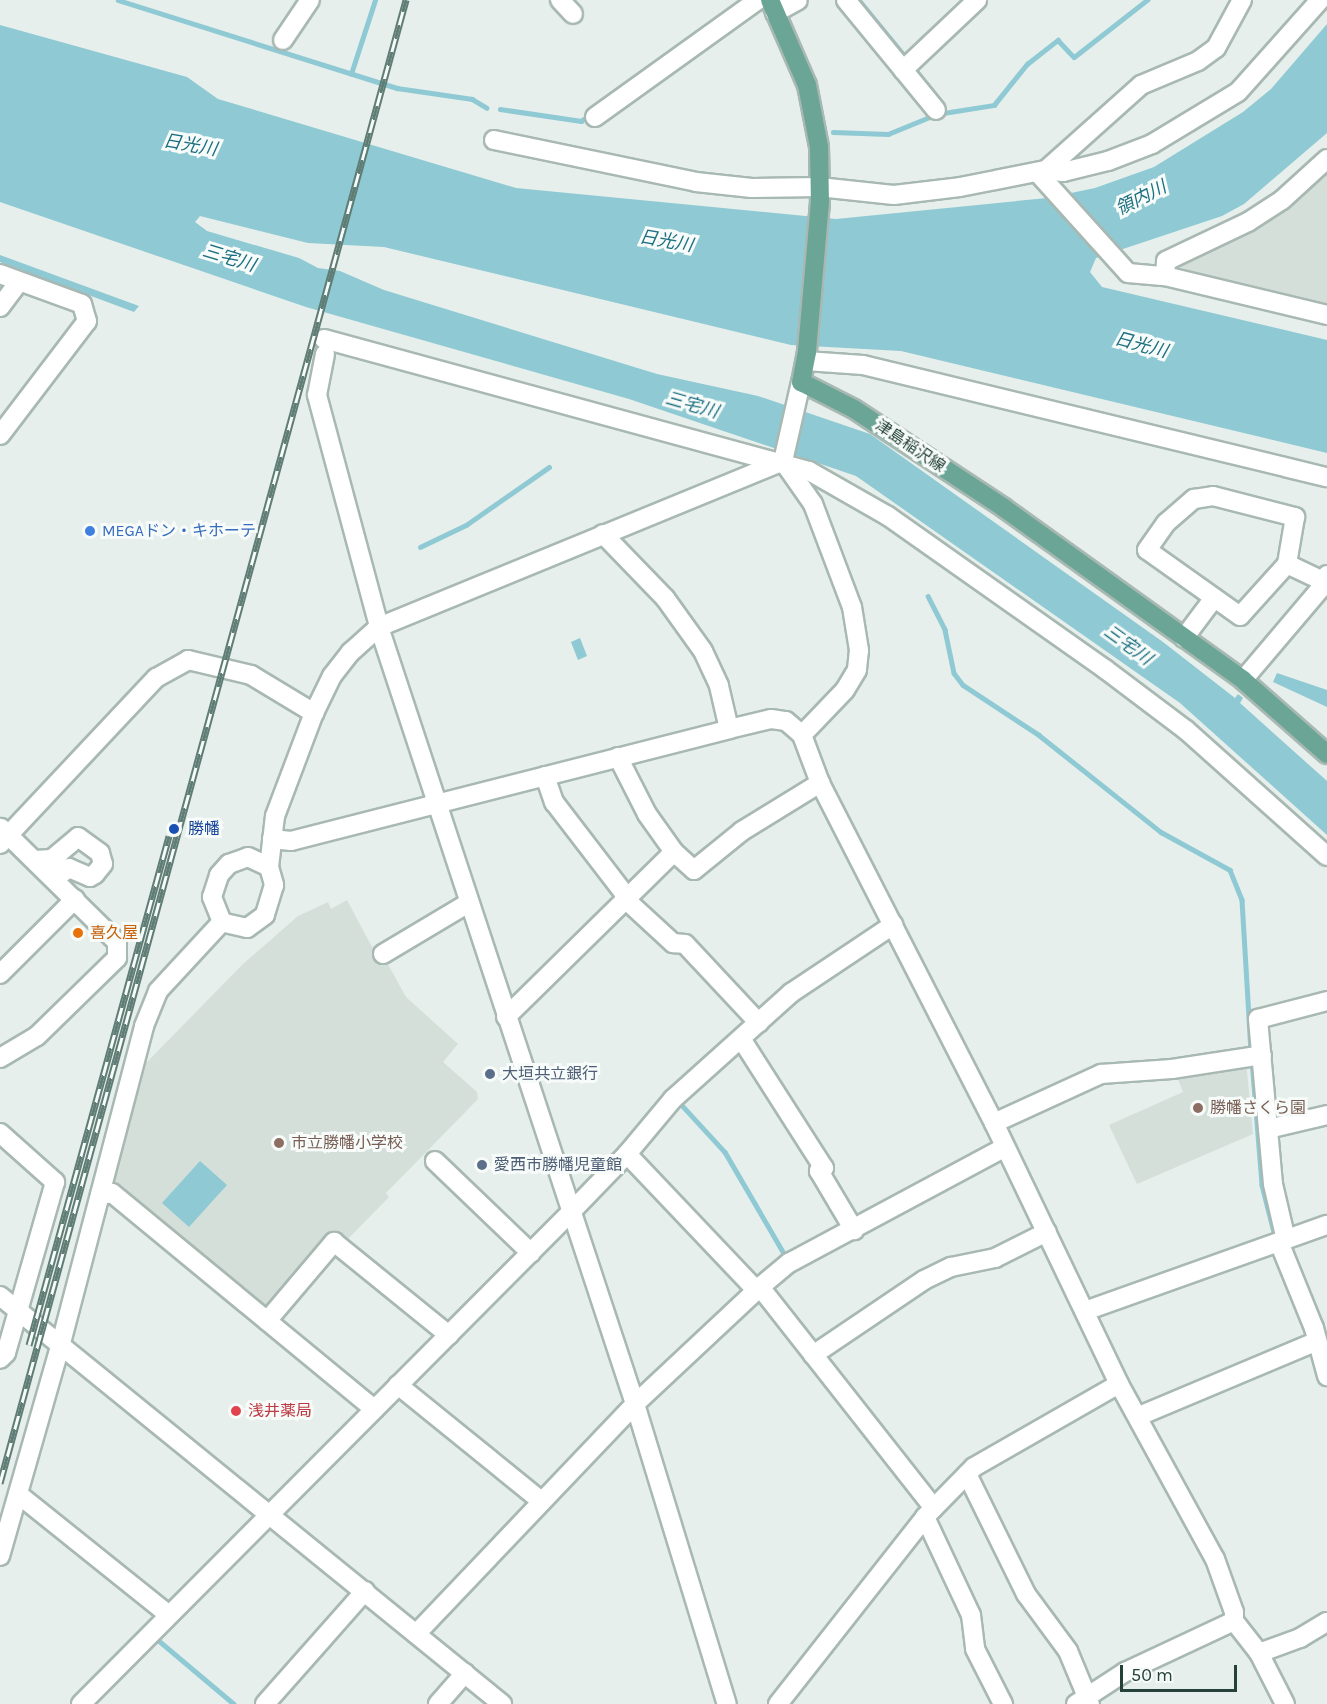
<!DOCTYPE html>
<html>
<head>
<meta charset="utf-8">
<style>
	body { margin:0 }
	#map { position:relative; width:1327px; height:1704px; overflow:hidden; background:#e6efeb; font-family:Karla,"Noto Sans JP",sans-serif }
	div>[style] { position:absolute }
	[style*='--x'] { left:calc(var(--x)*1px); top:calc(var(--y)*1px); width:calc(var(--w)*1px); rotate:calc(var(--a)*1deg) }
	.built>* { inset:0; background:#d4dfda }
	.water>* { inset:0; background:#8ec9d4 }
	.stream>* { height:4.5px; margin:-2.25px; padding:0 2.25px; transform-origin:2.25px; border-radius:2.25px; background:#8ec9d4 }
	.roads { filter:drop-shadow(2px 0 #a8b8b2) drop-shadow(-2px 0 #a8b8b2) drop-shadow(0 2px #a8b8b2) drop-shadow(0 -2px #a8b8b2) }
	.minor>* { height:18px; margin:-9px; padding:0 9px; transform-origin:9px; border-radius:9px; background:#fff }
	.major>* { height:18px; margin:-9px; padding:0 9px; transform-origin:9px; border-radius:9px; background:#6aa596 }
	.rail>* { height:7px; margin-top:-3.5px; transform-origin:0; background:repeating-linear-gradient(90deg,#f7fbf9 0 14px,#5f7d75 0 28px); box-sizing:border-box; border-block:2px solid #5f7d75 }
	.dots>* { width:16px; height:16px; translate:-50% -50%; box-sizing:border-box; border:3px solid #f7fbf9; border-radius:50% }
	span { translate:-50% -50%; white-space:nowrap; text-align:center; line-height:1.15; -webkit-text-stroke:6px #f7fbf9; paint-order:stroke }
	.street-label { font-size:16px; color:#24423a }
	.shop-label { font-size:16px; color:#366cbe }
	.left { translate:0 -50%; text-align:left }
	.transit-label { font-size:16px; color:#164399 }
	.food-label { font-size:16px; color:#c56008 }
	.service-label { font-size:16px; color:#4e5e75 }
	.education-label { font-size:16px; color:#785e54 }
	.health-label { font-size:16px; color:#be3a42 }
	.water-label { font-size:18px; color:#1c6f80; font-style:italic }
	.scale { position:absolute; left:1120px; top:1665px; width:117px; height:27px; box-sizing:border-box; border:3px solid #24423a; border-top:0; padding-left:8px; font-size:18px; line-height:21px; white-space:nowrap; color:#24423a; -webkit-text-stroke:4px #f7fbf9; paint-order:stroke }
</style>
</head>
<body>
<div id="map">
	<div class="built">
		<i style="clip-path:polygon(1327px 168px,1327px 310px,1214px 283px,1180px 267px,1182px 260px)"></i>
		<i style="clip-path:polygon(347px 900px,380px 962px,385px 959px,406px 997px,458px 1044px,443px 1062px,477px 1092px,478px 1099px,386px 1193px,389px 1197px,343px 1244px,273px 1308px,263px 1309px,113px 1188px,145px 1064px,243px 964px,298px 916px,328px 902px,331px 909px)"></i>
		<i style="clip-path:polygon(1246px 1060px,1253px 1134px,1137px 1184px,1109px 1125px,1183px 1092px,1175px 1072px)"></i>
	</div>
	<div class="water">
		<i style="clip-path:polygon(1327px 24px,1327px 133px,1244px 204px,1222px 216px,1096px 258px,1090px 272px,1102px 287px,1327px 340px,1327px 453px,901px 351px,791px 345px,384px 247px,308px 243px,200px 216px,195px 222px,207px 231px,299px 258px,318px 268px,340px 271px,384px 290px,657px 374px,758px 396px,870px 434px,1163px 642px,1235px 698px,1238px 694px,1243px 698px,1240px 703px,1327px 781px,1327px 835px,1180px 703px,856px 476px,629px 399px,306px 307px,0 202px,0 25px,187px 77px,218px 99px,516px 188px,836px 219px,1047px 198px,1095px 188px,1154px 167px,1243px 112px,1271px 89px)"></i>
		<i style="clip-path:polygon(0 255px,139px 306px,134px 312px,0 262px)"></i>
		<i style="clip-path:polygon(580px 638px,587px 656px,578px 660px,571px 642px)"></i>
		<i style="clip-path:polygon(1277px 673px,1327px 690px,1327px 707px,1273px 682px)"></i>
		<i style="clip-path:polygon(200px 1161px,227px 1185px,189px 1227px,162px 1203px)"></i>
	</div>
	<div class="stream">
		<i style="--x:118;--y:0;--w:293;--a:17.5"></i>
		<i style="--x:397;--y:88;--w:76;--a:8.3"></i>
		<i style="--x:472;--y:99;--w:17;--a:31"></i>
		<i style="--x:859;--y:0;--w:71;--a:50.7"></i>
		<i style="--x:918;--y:73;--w:26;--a:51"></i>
		<i style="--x:351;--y:74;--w:78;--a:-72"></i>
		<i style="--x:500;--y:109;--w:82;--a:8.4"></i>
		<i style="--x:581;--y:121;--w:10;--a:-37"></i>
		<i style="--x:833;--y:132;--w:55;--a:2.1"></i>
		<i style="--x:888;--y:134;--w:53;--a:-22.2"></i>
		<i style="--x:937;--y:114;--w:58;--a:-9"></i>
		<i style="--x:994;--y:105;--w:53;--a:-51.2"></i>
		<i style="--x:1027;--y:64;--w:39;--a:-38"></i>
		<i style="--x:1058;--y:40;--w:23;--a:47"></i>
		<i style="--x:1074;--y:57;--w:93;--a:-38"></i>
		<i style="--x:420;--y:547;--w:51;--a:-25.6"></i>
		<i style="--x:466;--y:525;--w:101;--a:-34.9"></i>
		<i style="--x:928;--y:596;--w:38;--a:63"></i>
		<i style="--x:945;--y:630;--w:44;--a:78.2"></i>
		<i style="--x:954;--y:673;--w:15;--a:53"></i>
		<i style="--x:963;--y:685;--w:91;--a:33.3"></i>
		<i style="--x:1039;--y:735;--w:156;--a:38.5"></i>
		<i style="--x:1161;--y:832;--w:79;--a:28.8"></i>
		<i style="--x:1230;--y:870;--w:32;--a:68"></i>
		<i style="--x:1242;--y:900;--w:151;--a:86.6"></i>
		<i style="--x:1252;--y:1060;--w:125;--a:85.4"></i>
		<i style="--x:1262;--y:1185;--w:49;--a:75.7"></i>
		<i style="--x:679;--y:1102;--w:68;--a:47.4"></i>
		<i style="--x:725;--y:1152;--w:119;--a:59.8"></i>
		<i style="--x:158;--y:1640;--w:99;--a:40.1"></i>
	</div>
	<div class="roads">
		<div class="minor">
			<i style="--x:560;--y:0;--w:19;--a:47"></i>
			<i style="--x:846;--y:0;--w:142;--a:50.7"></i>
			<i style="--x:775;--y:13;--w:26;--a:-29"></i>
			<i style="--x:283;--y:40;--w:48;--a:-56"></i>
			<i style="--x:903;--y:70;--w:102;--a:-43.4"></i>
			<i style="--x:595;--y:117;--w:201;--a:-35.7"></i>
			<i style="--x:494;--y:140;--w:206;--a:11.7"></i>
			<i style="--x:696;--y:182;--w:56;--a:6.1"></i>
			<i style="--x:752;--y:188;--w:67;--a:-0.9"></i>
			<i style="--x:819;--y:187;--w:75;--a:6.1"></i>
			<i style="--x:894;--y:195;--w:66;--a:-6.9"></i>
			<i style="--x:960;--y:187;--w:88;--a:-11.2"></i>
			<i style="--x:1046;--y:170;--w:17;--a:7"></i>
			<i style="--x:1063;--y:172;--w:46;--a:-13.7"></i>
			<i style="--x:1108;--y:161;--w:47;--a:-21.1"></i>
			<i style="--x:1152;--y:144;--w:100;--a:-31.2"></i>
			<i style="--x:1238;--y:92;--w:123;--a:-48.3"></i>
			<i style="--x:1046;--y:170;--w:127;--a:-41.8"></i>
			<i style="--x:1141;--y:85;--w:62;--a:-22.8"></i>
			<i style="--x:1198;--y:61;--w:22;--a:-36"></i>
			<i style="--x:1216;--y:48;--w:55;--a:-61.6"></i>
			<i style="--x:1037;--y:172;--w:136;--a:48"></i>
			<i style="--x:1128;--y:273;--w:37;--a:5"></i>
			<i style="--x:1165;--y:276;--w:167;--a:13.5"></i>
			<i style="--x:0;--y:274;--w:87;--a:20.1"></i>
			<i style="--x:82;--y:304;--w:18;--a:74"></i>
			<i style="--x:87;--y:321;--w:143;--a:127.3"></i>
			<i style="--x:1165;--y:276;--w:15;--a:-86"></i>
			<i style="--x:1166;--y:261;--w:91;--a:-25.4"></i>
			<i style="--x:1248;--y:222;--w:40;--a:-32.9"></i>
			<i style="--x:1282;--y:200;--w:61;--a:-42.3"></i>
			<i style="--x:0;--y:307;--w:31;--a:-53"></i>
			<i style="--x:324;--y:339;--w:503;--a:15.23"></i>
			<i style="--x:809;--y:471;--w:91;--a:29.7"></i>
			<i style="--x:888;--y:516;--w:266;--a:35.2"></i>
			<i style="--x:1105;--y:669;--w:101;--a:37"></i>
			<i style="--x:1186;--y:730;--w:189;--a:41.8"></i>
			<i style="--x:325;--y:354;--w:42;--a:101"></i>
			<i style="--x:317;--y:395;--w:240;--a:75"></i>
			<i style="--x:379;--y:627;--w:818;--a:71.76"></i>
			<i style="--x:635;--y:1404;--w:314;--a:73"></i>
			<i style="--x:806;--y:361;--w:57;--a:4"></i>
			<i style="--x:863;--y:365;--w:477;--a:13.6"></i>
			<i style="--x:801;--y:382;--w:81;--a:102.8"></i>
			<i style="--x:783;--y:461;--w:52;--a:55.1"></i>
			<i style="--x:813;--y:504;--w:110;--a:69.3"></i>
			<i style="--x:852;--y:607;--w:44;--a:80.8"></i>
			<i style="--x:859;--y:650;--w:20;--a:96"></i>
			<i style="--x:857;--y:670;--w:23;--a:121"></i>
			<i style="--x:845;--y:690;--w:62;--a:133.7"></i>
			<i style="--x:1213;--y:496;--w:85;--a:14.4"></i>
			<i style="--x:1295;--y:517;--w:48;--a:99.7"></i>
			<i style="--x:1287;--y:564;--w:70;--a:132.1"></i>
			<i style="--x:1240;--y:616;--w:114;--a:-144.6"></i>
			<i style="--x:1147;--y:550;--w:33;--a:-55"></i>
			<i style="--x:1166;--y:523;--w:37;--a:-41"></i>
			<i style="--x:1194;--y:499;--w:19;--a:-9"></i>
			<i style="--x:603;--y:534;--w:89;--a:45.9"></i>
			<i style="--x:665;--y:598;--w:65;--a:54.4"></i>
			<i style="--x:703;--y:651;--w:38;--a:65"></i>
			<i style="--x:719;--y:686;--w:44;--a:76.9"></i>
			<i style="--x:1287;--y:564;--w:44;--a:25.4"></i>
			<i style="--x:1184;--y:638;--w:50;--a:-53.1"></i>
			<i style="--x:1243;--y:680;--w:128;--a:-49.7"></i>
			<i style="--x:1326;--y:582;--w:7;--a:-82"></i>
			<i style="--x:618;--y:757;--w:64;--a:63"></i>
			<i style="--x:647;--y:814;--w:47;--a:54.6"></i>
			<i style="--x:545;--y:776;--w:28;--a:71"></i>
			<i style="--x:554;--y:802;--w:118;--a:52.5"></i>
			<i style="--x:272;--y:839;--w:19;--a:6"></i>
			<i style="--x:291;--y:841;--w:452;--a:-14.3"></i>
			<i style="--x:729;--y:729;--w:43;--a:-13.4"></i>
			<i style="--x:771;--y:719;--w:15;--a:8"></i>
			<i style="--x:786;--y:721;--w:21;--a:41"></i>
			<i style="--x:802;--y:735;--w:51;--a:69.4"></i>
			<i style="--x:820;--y:783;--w:382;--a:62.9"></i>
			<i style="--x:994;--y:1123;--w:289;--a:64.4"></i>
			<i style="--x:1119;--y:1384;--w:200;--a:61.3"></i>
			<i style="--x:1215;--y:1559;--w:56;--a:70.3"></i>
			<i style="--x:1234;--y:1612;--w:9;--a:90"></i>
			<i style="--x:1234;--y:1621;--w:41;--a:52"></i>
			<i style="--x:1259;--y:1653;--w:57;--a:63"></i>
			<i style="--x:0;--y:844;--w:228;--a:-46.8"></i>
			<i style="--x:156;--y:678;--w:37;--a:-29"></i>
			<i style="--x:188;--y:660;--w:65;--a:13.4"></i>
			<i style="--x:251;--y:675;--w:74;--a:31.1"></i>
			<i style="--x:314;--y:713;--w:41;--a:-64.1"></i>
			<i style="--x:332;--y:676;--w:31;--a:-52"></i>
			<i style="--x:351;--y:652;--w:38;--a:-42"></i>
			<i style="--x:379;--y:627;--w:437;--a:-22.3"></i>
			<i style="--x:248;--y:857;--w:23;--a:25"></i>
			<i style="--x:269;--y:867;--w:19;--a:74"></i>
			<i style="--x:274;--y:885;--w:31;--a:107"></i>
			<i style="--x:265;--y:915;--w:22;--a:144"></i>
			<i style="--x:247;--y:928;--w:26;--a:-167"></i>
			<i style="--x:222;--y:922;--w:27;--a:-112"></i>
			<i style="--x:212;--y:897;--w:23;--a:-72"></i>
			<i style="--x:219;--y:875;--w:15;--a:-48"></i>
			<i style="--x:229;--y:864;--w:20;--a:-20"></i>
			<i style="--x:35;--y:860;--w:17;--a:-3"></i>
			<i style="--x:52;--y:859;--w:34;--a:-40"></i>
			<i style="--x:78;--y:837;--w:27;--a:36"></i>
			<i style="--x:100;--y:853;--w:11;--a:75"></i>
			<i style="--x:103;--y:864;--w:13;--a:129"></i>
			<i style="--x:95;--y:874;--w:6;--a:149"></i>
			<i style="--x:90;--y:877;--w:23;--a:-157"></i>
			<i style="--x:69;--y:868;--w:19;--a:144"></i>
			<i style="--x:269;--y:867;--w:51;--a:-83.3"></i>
			<i style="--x:275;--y:816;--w:110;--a:-69.3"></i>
			<i style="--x:624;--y:898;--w:67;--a:42.6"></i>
			<i style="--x:673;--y:943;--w:12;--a:5"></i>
			<i style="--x:685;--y:944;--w:108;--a:46.9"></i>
			<i style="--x:383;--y:954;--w:98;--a:-30.8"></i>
			<i style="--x:0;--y:974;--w:106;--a:-45"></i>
			<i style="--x:506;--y:1017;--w:235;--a:-44.5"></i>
			<i style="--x:674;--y:852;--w:27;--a:42"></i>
			<i style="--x:694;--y:870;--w:62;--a:-39.1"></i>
			<i style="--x:742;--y:831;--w:92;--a:-31.6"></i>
			<i style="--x:742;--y:1040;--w:152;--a:57.4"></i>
			<i style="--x:824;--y:1168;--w:6;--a:149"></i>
			<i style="--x:819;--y:1171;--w:69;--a:59.3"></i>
			<i style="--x:0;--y:1058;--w:43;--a:-30.7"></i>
			<i style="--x:37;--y:1036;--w:112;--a:-44.3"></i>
			<i style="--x:117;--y:958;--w:16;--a:-90"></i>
			<i style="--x:117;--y:942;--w:163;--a:-135.5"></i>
			<i style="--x:994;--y:1123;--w:118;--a:-24.6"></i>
			<i style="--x:1101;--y:1074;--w:71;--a:-4"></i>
			<i style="--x:1172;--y:1069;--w:91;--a:-8.8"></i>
			<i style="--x:1268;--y:1129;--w:61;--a:-13.3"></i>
			<i style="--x:0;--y:1133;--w:74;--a:41.7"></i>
			<i style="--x:55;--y:1182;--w:178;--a:106"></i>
			<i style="--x:6;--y:1353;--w:8;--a:135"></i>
			<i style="--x:627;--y:1154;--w:187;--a:46.5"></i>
			<i style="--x:435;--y:1161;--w:133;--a:43.8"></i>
			<i style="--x:100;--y:1195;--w:12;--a:-9"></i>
			<i style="--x:112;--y:1193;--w:340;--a:39.5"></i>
			<i style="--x:1286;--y:1240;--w:57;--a:-103.1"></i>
			<i style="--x:1273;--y:1184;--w:166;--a:-95.2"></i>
			<i style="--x:1258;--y:1019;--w:71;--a:-14.6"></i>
			<i style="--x:1279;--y:1242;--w:93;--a:67.9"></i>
			<i style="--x:1314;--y:1328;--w:50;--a:74.8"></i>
			<i style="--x:760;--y:1287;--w:281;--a:51.8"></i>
			<i style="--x:0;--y:1296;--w:647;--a:39.1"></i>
			<i style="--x:1085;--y:1311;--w:257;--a:-19.6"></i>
			<i style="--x:267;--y:1321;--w:104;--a:-49.7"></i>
			<i style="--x:334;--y:1242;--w:148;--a:39"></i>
			<i style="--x:813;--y:1355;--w:134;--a:-34"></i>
			<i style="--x:924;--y:1280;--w:30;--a:-26"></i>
			<i style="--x:951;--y:1267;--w:45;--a:-11.6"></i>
			<i style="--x:995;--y:1258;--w:58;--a:-26.6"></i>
			<i style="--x:398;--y:1385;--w:183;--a:39"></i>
			<i style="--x:1139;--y:1416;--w:193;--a:-22.8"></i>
			<i style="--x:967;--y:1474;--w:134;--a:63.8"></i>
			<i style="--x:1026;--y:1594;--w:71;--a:53.6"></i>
			<i style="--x:1068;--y:1651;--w:57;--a:67.5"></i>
			<i style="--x:18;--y:1494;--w:193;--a:38.7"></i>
			<i style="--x:925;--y:1517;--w:108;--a:64.9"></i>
			<i style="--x:971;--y:1615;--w:34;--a:83"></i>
			<i style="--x:975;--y:1649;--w:62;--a:63"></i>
			<i style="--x:0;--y:1556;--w:222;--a:-74"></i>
			<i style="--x:61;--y:1343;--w:328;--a:-75.3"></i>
			<i style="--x:144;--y:1026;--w:38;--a:-68"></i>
			<i style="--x:158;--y:991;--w:94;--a:-47.2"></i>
			<i style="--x:416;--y:1634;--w:318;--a:-46.4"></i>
			<i style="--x:635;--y:1404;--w:171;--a:-43.1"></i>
			<i style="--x:760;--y:1287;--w:38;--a:-40"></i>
			<i style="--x:789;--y:1263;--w:245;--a:-28.2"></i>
			<i style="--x:1259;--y:1653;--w:44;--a:-20.1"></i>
			<i style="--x:1300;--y:1638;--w:31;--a:-31"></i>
			<i style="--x:81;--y:1704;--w:694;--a:-45.12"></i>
			<i style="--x:571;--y:1212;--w:81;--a:-46"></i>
			<i style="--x:627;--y:1154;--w:72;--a:-50.1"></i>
			<i style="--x:673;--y:1099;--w:159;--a:-41.9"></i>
			<i style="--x:791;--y:993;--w:123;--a:-33.7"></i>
			<i style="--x:265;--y:1704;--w:151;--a:-48.5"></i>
			<i style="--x:438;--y:1704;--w:41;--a:-48.9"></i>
			<i style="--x:778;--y:1704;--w:238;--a:-51.8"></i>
			<i style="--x:925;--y:1517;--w:70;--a:-45.6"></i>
			<i style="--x:974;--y:1467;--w:167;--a:-29.8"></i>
			<i style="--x:1076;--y:1704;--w:59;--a:-33.1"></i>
			<i style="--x:1125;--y:1672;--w:120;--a:-25.1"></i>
		</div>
		<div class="major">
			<i style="--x:770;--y:0;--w:93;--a:66.5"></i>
			<i style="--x:807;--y:85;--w:63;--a:79"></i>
			<i style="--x:819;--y:147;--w:55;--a:89"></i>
			<i style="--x:820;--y:202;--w:151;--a:95"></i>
			<i style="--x:807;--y:352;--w:31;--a:101"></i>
			<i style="--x:801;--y:382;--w:59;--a:27"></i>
			<i style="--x:854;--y:409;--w:180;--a:33.4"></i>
			<i style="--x:1004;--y:508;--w:294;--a:35.7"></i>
			<i style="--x:1243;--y:680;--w:112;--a:41.4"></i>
		</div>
	</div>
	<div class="rail">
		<i style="--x:29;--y:1345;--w:528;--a:-74.62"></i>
		<i style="--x:0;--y:1483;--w:1538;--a:-74.69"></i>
	</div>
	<div class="dots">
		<i style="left:90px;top:531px;background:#3f7fe0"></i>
		<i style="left:174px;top:829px;background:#1a4fb4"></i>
		<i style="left:78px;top:933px;background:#e8710a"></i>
		<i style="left:490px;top:1074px;background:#5c6f8a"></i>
		<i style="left:1198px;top:1108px;background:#8d6e63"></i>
		<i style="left:279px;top:1143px;background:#8d6e63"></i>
		<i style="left:482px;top:1165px;background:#5c6f8a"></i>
		<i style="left:236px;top:1411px;background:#e0444e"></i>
	</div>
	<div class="street-label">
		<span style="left:910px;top:446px;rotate:34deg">津島稲沢線</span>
	</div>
	<div class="shop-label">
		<span class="left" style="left:102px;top:531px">MEGAドン・キホーテ</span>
	</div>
	<div class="transit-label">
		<span class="left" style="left:188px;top:829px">勝幡</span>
	</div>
	<div class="food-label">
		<span class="left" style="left:90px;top:933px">喜久屋</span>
	</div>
	<div class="service-label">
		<span class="left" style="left:502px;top:1074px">大垣共立銀行</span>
		<span class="left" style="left:494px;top:1165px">愛西市勝幡児童館</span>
	</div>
	<div class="education-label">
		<span class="left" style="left:1210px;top:1108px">勝幡さくら園</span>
		<span class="left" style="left:291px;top:1143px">市立勝幡小学校</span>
	</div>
	<div class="health-label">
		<span class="left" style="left:248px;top:1411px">浅井薬局</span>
	</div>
	<div class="water-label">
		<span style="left:190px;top:145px;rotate:10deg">日光川</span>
		<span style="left:1141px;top:198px;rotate:-27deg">領内川</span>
		<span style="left:666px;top:241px;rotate:10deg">日光川</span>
		<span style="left:229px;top:258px;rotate:17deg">三宅川</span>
		<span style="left:1141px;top:345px;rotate:15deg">日光川</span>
		<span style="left:692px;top:405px;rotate:16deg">三宅川</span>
		<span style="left:1128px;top:645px;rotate:36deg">三宅川</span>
	</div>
	<div class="scale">50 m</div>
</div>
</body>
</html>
